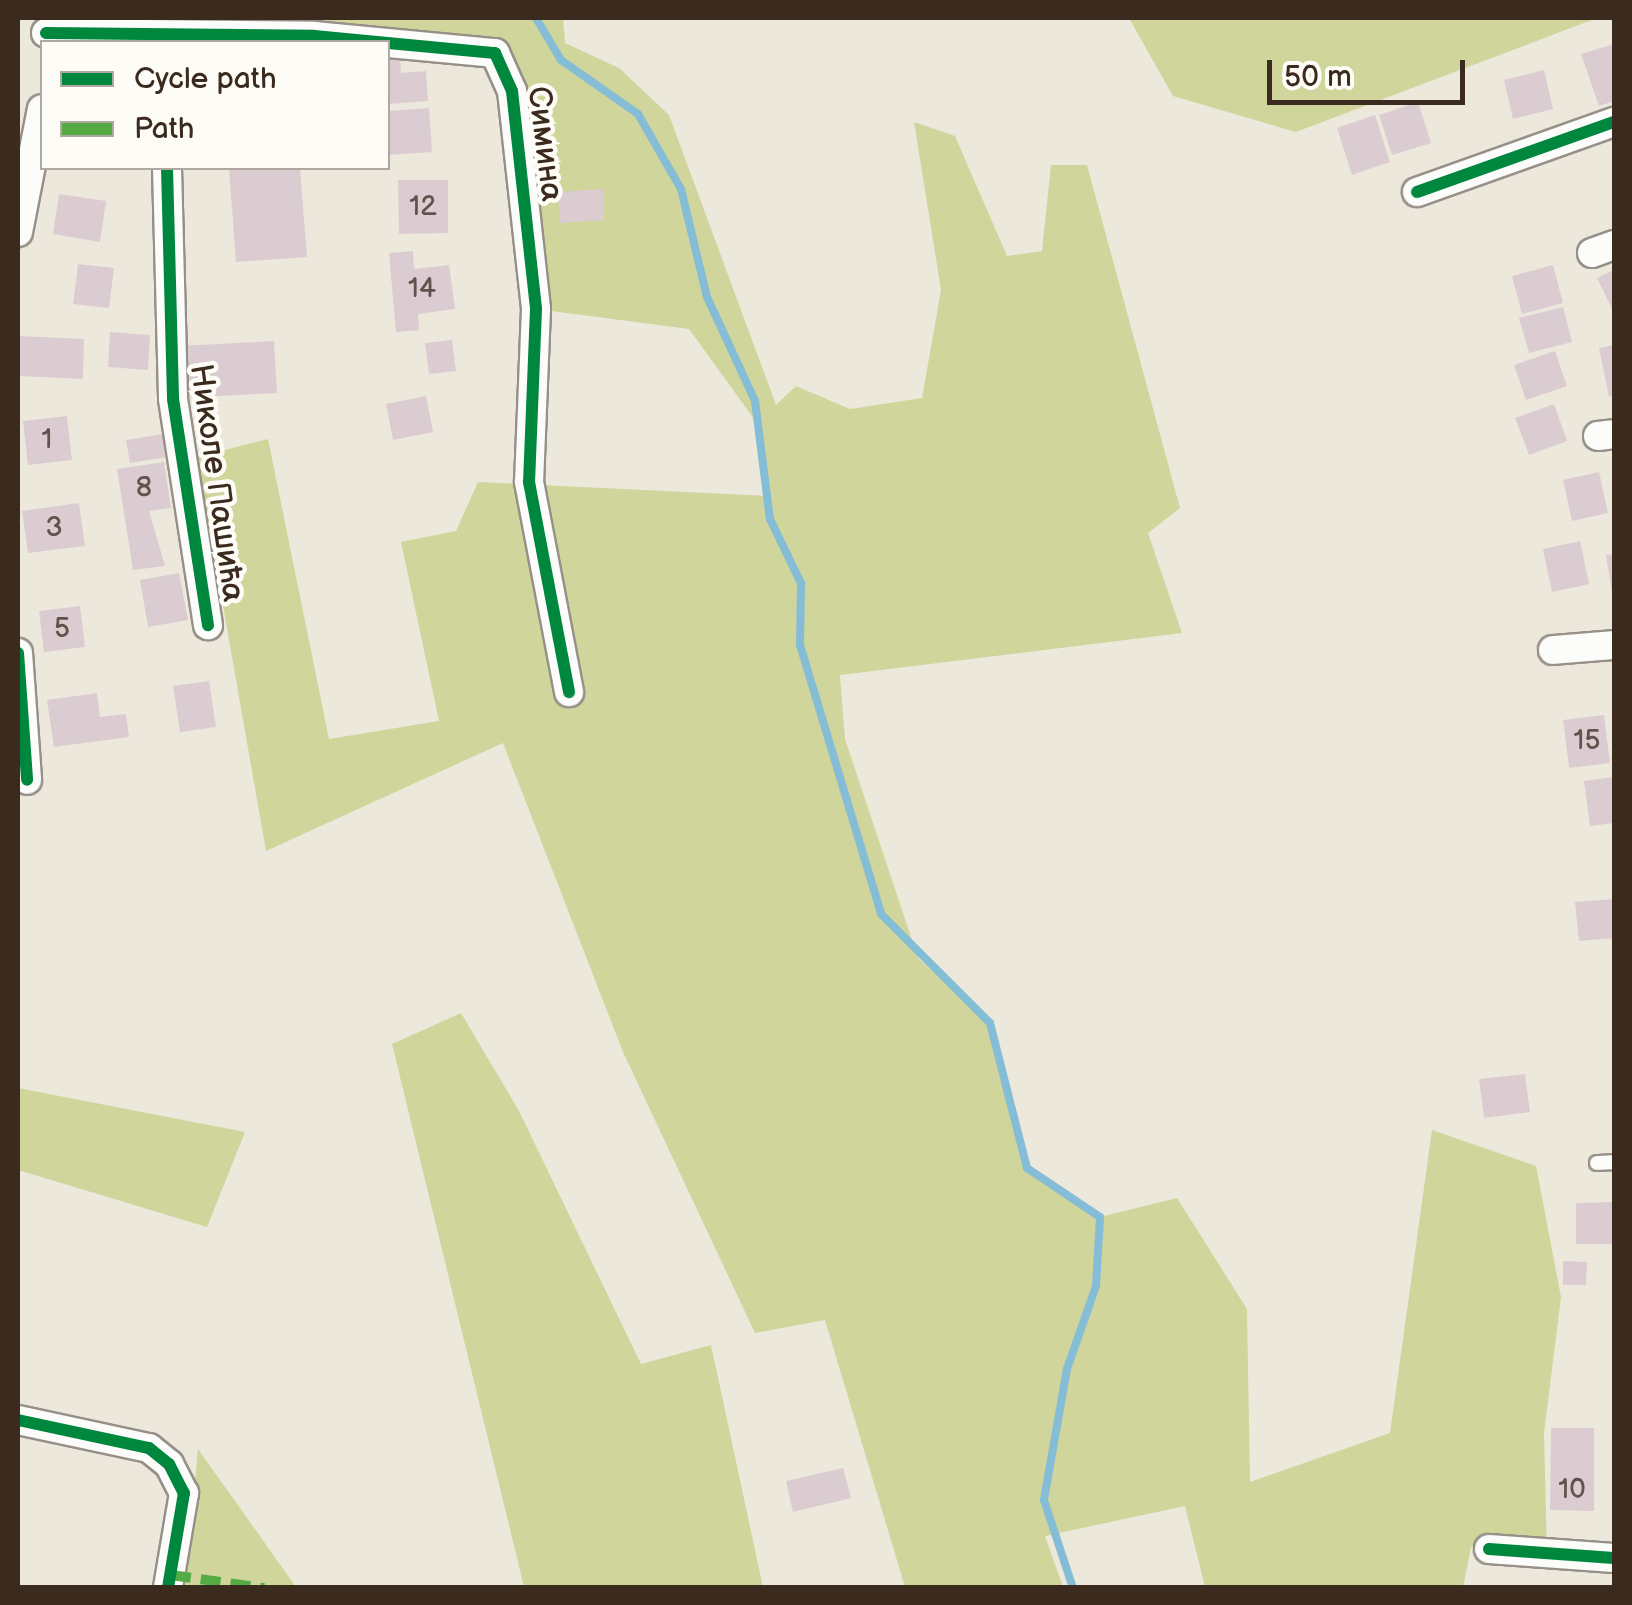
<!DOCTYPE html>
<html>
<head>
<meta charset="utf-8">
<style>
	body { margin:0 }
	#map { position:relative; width:1632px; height:1605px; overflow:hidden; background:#ede8dc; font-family:"Balsamiq Sans",sans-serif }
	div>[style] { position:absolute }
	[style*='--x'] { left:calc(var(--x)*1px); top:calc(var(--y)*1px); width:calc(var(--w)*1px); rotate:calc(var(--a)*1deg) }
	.green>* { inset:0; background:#d0d59c }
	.stream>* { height:8px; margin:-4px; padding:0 4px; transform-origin:4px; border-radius:4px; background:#85bdd6 }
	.building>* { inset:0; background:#dbccd1 }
	.roads { filter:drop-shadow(2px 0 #969088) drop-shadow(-2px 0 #969088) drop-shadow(0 2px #969088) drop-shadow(0 -2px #969088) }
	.service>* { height:14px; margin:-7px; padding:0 7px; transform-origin:7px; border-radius:7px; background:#fcfcfa }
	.minor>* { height:28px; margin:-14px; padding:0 14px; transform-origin:14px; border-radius:14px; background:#fcfcfa }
	.quiet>* { height:10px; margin-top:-5px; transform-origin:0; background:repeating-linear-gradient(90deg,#55ab43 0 20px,transparent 0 30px) }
	.cycleway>* { height:12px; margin:-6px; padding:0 6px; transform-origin:6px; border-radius:6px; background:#00873e }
	span { translate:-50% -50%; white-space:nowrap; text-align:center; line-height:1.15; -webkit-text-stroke:9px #fdfcf7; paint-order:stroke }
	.number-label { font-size:28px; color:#63524b }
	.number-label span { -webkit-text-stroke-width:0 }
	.street-label { font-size:32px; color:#3b2a1e }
	.frame { position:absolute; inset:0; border:20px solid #3b2a1e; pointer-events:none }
	.legend { position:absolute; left:40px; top:40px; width:350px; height:130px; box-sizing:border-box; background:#fdfcf7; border:2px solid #afa8a0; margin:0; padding:12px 18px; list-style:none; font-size:30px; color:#3b2a1e }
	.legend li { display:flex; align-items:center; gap:20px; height:50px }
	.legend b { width:50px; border:2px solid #afa8a0 }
	.scale { position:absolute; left:1267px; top:60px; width:198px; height:45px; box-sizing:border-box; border:5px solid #3b2a1e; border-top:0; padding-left:12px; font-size:30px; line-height:35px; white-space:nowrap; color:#3b2a1e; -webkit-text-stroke:8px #fdfcf7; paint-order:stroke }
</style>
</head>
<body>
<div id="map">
	<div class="green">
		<i style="clip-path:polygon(263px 18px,563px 18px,565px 43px,619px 68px,669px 115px,776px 405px,796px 386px,850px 409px,922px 398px,941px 290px,914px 122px,955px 136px,1007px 256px,1042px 251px,1051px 165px,1087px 165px,1180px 508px,1148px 533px,1182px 633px,840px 675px,845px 739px,918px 958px,990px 1023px,1027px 1168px,1100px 1217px,1177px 1198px,1247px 1309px,1250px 1482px,1390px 1433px,1432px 1130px,1536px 1166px,1561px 1297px,1544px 1433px,1547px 1554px,1471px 1547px,1463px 1587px,1205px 1587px,1185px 1506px,1045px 1536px,1063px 1587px,905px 1587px,825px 1320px,755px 1333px,623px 1052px,503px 743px,266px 851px,197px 457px,268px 439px,329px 739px,439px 721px,401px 542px,456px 531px,478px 482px,767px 496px,757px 423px,689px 329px,536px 309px,505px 68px,264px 36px)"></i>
		<i style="clip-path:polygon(1129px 18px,1597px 18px,1296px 132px,1173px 96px)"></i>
		<i style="clip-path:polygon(461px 1013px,519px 1111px,641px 1364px,711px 1345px,763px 1587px,524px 1587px,392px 1044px)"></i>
		<i style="clip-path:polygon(18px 1088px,245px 1132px,207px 1227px,18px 1170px)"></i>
		<i style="clip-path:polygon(198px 1449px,296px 1587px,185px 1587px)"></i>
	</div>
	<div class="stream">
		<i style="--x:536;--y:18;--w:49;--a:59.2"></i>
		<i style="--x:561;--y:60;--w:94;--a:35"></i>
		<i style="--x:638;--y:114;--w:86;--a:60.2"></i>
		<i style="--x:681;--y:189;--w:111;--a:76.5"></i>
		<i style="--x:707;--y:297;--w:115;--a:65.2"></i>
		<i style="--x:755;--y:401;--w:119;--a:82.8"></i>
		<i style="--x:770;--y:519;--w:71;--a:64.2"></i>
		<i style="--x:801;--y:583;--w:62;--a:90.9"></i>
		<i style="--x:800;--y:645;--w:281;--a:73.2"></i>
		<i style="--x:881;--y:914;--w:154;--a:45"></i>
		<i style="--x:990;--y:1023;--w:150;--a:75.7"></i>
		<i style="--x:1027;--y:1168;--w:88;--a:33.9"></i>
		<i style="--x:1100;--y:1217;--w:69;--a:93.3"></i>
		<i style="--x:1096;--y:1286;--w:88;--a:109.3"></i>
		<i style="--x:1067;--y:1369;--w:133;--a:100"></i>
		<i style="--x:1044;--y:1500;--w:93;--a:71.8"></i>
	</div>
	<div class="building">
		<i style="clip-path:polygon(1614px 44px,1614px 101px,1599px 106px,1581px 54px)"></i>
		<i style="clip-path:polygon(400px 57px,401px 73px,426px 71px,428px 101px,388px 104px,388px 58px)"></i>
		<i style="clip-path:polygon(1544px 70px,1553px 109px,1513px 119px,1504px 80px)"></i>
		<i style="clip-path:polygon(1418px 102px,1431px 143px,1392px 155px,1379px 115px)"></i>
		<i style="clip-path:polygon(429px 108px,432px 152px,388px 155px,388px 111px)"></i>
		<i style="clip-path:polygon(1375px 115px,1390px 162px,1352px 175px,1337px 128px)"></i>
		<i style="clip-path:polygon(229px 168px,300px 168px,307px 257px,236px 262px)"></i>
		<i style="clip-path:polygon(398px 180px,448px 180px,448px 233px,399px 234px)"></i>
		<i style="clip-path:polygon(603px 189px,604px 220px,560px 223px,558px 192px)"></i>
		<i style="clip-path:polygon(59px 194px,106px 201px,100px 242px,53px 234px)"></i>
		<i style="clip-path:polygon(413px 251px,414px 269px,449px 265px,455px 309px,418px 314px,419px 330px,396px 332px,389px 253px)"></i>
		<i style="clip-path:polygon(78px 264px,114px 268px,109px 308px,73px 304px)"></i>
		<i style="clip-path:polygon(1553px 265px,1563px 303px,1522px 314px,1512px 276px)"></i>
		<i style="clip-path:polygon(1614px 270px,1614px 313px,1597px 278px)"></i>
		<i style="clip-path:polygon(1563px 307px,1572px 342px,1529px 353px,1519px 318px)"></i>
		<i style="clip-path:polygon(110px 332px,150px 335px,148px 370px,108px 367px)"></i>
		<i style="clip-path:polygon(18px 336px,84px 339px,83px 379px,18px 376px)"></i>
		<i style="clip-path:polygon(452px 340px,456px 371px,429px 374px,425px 343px)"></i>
		<i style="clip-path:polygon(274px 341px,277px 393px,181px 398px,178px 346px)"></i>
		<i style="clip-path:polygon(1614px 345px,1614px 395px,1609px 397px,1599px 348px)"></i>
		<i style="clip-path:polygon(1555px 351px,1567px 386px,1526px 400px,1514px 365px)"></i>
		<i style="clip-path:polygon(426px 396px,433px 432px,393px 440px,386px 404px)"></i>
		<i style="clip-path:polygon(1554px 404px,1567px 441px,1529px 455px,1515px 418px)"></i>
		<i style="clip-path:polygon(67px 416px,72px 460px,28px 465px,23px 421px)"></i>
		<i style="clip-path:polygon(163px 434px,166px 457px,130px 463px,126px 440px)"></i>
		<i style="clip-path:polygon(164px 462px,171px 508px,149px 511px,165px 566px,133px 570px,117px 469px)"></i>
		<i style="clip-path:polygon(1599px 472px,1608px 513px,1572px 521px,1563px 480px)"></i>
		<i style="clip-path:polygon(79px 503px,85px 546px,28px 553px,22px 511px)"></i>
		<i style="clip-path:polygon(1580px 541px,1589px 584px,1552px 592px,1543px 549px)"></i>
		<i style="clip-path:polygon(1614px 554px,1614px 592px,1612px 593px,1606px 555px)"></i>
		<i style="clip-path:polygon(179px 573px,188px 620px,148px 627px,140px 580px)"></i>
		<i style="clip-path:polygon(80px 606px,85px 647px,44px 652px,39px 611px)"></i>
		<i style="clip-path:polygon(209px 681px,216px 727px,180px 732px,173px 686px)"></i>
		<i style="clip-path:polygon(97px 693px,100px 717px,126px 714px,129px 737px,54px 747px,47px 700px)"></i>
		<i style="clip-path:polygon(1604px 715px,1610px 763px,1569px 768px,1563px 720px)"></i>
		<i style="clip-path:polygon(1614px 777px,1614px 823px,1590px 826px,1584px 781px)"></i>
		<i style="clip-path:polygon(1614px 899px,1614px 938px,1579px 941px,1575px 902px)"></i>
		<i style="clip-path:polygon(1525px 1074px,1530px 1112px,1484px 1118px,1479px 1079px)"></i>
		<i style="clip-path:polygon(1614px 1202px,1614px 1244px,1576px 1244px,1576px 1203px)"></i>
		<i style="clip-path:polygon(1563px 1261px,1587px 1262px,1586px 1285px,1563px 1285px)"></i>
		<i style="clip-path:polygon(1551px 1428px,1594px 1428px,1594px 1511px,1550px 1510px)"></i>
		<i style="clip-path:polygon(843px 1468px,851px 1498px,793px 1512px,786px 1481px)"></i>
	</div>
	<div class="roads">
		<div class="service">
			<i style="--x:1597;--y:1163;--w:17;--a:-3"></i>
		</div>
		<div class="minor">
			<i style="--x:46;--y:33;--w:268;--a:0.6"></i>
			<i style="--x:314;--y:36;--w:182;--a:5.4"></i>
			<i style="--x:495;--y:53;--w:42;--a:65.9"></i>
			<i style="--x:512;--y:91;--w:219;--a:83.7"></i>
			<i style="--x:536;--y:309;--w:173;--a:92.3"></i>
			<i style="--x:529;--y:482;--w:214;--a:79.2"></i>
			<i style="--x:167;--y:168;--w:231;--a:88.5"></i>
			<i style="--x:173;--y:399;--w:229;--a:81.2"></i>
			<i style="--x:1417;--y:192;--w:209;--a:-19.6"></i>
			<i style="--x:18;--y:232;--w:125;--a:-79"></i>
			<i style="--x:1592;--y:253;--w:23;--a:-20"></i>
			<i style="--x:1598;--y:436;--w:16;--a:-7"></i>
			<i style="--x:1553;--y:650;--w:61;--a:-4.7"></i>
			<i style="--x:18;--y:653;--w:127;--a:85.9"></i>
			<i style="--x:18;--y:1420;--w:134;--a:12.1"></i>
			<i style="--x:149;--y:1448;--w:26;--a:39"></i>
			<i style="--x:169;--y:1464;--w:33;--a:63"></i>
			<i style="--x:184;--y:1493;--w:96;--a:99.6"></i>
			<i style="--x:1489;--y:1549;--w:125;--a:4.1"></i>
		</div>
	</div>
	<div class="quiet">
		<i style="--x:171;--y:1575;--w:94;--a:8"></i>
	</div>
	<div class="cycleway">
		<i style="--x:46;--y:33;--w:268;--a:0.6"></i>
		<i style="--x:314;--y:36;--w:182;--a:5.4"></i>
		<i style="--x:495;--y:53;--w:42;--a:65.9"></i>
		<i style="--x:512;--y:91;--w:219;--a:83.7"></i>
		<i style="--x:536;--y:309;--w:173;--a:92.3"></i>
		<i style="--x:529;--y:482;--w:214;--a:79.2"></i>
		<i style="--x:167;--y:168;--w:231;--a:88.5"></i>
		<i style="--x:173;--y:399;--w:229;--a:81.2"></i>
		<i style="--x:1417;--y:192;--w:209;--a:-19.6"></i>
		<i style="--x:18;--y:653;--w:127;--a:85.9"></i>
		<i style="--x:18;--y:1420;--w:134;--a:12.1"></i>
		<i style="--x:149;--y:1448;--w:26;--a:39"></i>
		<i style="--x:169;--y:1464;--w:33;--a:63"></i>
		<i style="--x:184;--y:1493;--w:96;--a:99.6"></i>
		<i style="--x:1489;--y:1549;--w:125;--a:4.1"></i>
	</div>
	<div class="number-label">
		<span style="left:423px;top:207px">12</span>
		<span style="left:422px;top:289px">14</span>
		<span style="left:47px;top:440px">1</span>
		<span style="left:144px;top:488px">8</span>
		<span style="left:54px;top:528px">3</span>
		<span style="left:62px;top:629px">5</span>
		<span style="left:1587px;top:741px">15</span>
		<span style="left:1572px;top:1490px">10</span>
	</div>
	<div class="street-label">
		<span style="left:544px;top:144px;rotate:83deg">Симина</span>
		<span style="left:216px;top:483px;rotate:82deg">Николе Пашића</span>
	</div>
	<div class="frame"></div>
	<ul class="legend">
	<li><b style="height:12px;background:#00873e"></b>Cycle path</li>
	<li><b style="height:12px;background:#55ab43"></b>Path</li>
	</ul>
	<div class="scale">50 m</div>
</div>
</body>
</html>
